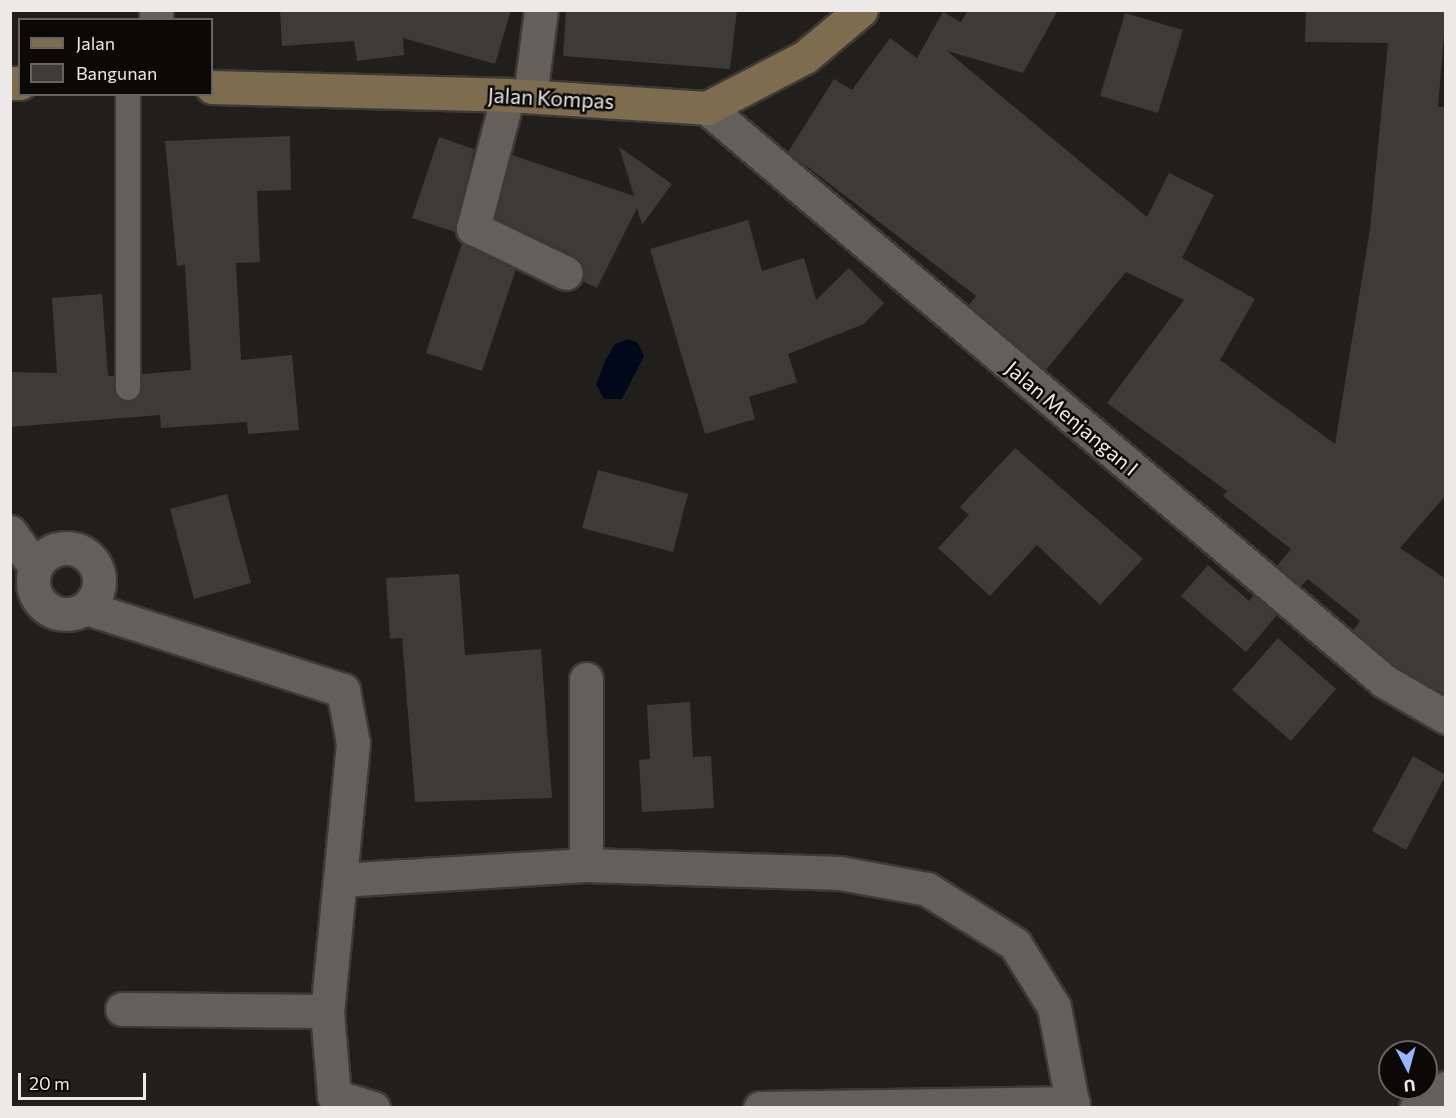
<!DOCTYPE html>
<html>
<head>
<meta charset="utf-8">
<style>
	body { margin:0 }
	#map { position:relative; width:1456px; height:1118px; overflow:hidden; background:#211f1b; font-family:Commissioner,sans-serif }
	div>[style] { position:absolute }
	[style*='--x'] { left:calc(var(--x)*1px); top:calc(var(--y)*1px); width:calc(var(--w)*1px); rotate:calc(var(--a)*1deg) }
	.water>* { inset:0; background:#00081a }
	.building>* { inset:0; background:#3e3a37 }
	.roads { filter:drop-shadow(2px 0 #3c3a38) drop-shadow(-2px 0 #3c3a38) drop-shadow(0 2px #3c3a38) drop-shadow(0 -2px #3c3a38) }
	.lane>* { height:24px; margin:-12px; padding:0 12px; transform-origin:12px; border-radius:12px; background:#635f5b }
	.street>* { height:33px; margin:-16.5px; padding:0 16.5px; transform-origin:16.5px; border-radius:16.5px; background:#635f5b }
	.street>.ring { margin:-16.5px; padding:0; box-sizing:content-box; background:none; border:33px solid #635f5b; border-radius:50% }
	.secondary>* { height:33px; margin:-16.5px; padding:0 16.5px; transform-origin:16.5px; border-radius:16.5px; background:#7d6c4d }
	span { translate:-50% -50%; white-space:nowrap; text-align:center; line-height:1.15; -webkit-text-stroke:5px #0a0907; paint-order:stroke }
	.street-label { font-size:21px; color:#eceae8 }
	.frame { position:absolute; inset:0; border:12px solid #eceae8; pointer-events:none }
	.legend { position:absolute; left:18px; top:18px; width:195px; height:78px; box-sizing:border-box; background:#0a0907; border:2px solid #646361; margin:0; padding:8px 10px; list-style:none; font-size:18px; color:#eceae8 }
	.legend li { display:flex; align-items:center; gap:12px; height:30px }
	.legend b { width:30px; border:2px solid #646361 }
	.north { position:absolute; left:1378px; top:1040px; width:60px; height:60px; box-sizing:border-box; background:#0a0907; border:2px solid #646361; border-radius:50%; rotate:174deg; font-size:16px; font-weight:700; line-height:24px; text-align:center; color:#eceae8 }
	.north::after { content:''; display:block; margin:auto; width:21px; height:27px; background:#98b6fd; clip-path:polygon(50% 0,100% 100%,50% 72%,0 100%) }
	.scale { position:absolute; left:18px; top:1073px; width:128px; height:27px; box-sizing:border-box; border:3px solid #eceae8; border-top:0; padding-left:8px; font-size:18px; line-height:21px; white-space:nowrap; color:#eceae8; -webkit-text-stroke:4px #0a0907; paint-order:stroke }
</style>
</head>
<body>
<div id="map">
	<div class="water">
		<i style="clip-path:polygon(628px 339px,638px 343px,644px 356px,622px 399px,604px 399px,596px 384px,606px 359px,615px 344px)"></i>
	</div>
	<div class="building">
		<i style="clip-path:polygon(280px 10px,511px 10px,495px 64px,403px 38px,404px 55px,357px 61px,354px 41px,282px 46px)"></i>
		<i style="clip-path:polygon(566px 10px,737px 10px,730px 69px,563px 56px)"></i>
		<i style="clip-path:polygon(968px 10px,1058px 10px,1023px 73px,947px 51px,1147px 217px,1169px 173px,1214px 195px,1182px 258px,1255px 299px,1220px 360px,1335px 444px,1370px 229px,1388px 43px,1305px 42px,1306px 10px,1446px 10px,1438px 107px,1446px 107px,1446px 495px,1400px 548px,1446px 579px,1446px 695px,1395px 666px,1353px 631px,1360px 621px,1308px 579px,1301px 586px,1277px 566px,1291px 549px,1223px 496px,1227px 491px,1107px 403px,1184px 300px,1126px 272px,1046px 370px,969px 305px,976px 296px,788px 152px,834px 79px,852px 90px,890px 38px,917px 58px,943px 12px,961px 22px)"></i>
		<i style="clip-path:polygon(1125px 13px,1183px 30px,1158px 113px,1100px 96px)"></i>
		<i style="clip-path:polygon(290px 136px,291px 190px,257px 191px,260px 262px,236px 263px,241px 360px,292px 355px,299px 430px,248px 434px,247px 422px,161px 428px,160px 415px,10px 427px,10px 372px,57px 373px,52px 298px,102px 294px,108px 376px,114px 376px,121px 401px,140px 396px,142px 374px,191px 370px,185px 265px,177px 266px,165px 141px)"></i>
		<i style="clip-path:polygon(439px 137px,474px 149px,455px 232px,412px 218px)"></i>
		<i style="clip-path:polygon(619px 147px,672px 184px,642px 225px,637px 208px,597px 288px,583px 281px,585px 271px,575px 256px,495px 218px,512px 155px,634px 196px)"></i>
		<i style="clip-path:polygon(748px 220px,762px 271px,804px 258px,816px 300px,849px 268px,884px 303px,864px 324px,788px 354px,797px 382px,749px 397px,755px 419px,705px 434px,650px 249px)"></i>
		<i style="clip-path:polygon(462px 243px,516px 269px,482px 371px,426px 353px)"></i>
		<i style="clip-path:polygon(1015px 448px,1143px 559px,1100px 605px,1037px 545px,990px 596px,938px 548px,969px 515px,960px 507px)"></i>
		<i style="clip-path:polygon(598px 470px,688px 494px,673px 552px,582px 528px)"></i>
		<i style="clip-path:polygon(227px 494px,251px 583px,194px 599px,170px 509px)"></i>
		<i style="clip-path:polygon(1208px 565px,1249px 601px,1254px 595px,1277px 615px,1246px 652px,1181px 596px)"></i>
		<i style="clip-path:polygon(459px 574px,465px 655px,541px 649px,552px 798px,415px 802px,402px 638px,390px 639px,386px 578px)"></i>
		<i style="clip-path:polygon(1278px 638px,1336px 689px,1291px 741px,1232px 690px)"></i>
		<i style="clip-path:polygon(690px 702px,693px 757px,711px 756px,714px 808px,642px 812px,639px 760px,650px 759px,647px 705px)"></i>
		<i style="clip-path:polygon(1413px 756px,1446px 775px,1406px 850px,1372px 831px)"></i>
	</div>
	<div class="roads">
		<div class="lane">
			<i style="--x:128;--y:94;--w:294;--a:90"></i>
		</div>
		<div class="street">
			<i style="--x:156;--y:10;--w:10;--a:90"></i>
			<i style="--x:508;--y:95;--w:138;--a:104.7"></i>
			<i style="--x:473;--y:228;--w:103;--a:25.8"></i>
			<i style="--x:530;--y:96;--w:87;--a:-82.7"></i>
			<i style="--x:707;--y:108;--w:887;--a:40.24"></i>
			<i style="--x:1384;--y:681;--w:72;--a:30.1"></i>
			<i style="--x:10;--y:532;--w:44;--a:54.2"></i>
			<i class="ring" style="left:33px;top:548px;width:33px;height:33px"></i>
			<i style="--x:87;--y:608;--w:269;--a:17.8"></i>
			<i style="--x:343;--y:690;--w:54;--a:79.3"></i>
			<i style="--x:353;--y:743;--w:269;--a:95.5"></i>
			<i style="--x:327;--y:1011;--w:85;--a:85.3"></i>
			<i style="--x:334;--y:1096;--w:41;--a:17.1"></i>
			<i style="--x:586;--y:865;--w:186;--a:-90"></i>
			<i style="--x:340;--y:880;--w:246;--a:-3.5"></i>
			<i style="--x:586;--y:865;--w:254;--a:1.8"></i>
			<i style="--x:840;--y:873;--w:88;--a:10.4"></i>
			<i style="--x:927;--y:889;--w:104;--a:32"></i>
			<i style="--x:1015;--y:944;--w:74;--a:58.2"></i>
			<i style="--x:1054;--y:1007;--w:103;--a:79.3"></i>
			<i style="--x:122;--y:1009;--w:205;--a:0.6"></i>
			<i style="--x:760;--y:1108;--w:313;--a:-0.9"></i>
			<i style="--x:1416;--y:1108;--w:36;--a:-34"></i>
		</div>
		<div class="secondary">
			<i style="--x:10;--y:83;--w:10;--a:0"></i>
			<i style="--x:212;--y:87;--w:296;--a:1.5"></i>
			<i style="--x:508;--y:95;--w:199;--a:3.7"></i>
			<i style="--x:707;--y:108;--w:110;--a:-27.5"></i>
			<i style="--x:805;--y:57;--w:73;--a:-40"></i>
		</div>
	</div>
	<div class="street-label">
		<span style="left:551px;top:98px;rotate:3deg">Jalan Kompas</span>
		<span style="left:1072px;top:418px;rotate:40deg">Jalan Menjangan I</span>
	</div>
	<div class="frame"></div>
	<ul class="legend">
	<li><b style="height:8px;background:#7d6c4d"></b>Jalan</li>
	<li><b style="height:16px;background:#3e3a37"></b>Bangunan</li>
	</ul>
	<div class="north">U</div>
	<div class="scale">20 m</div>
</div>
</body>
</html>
